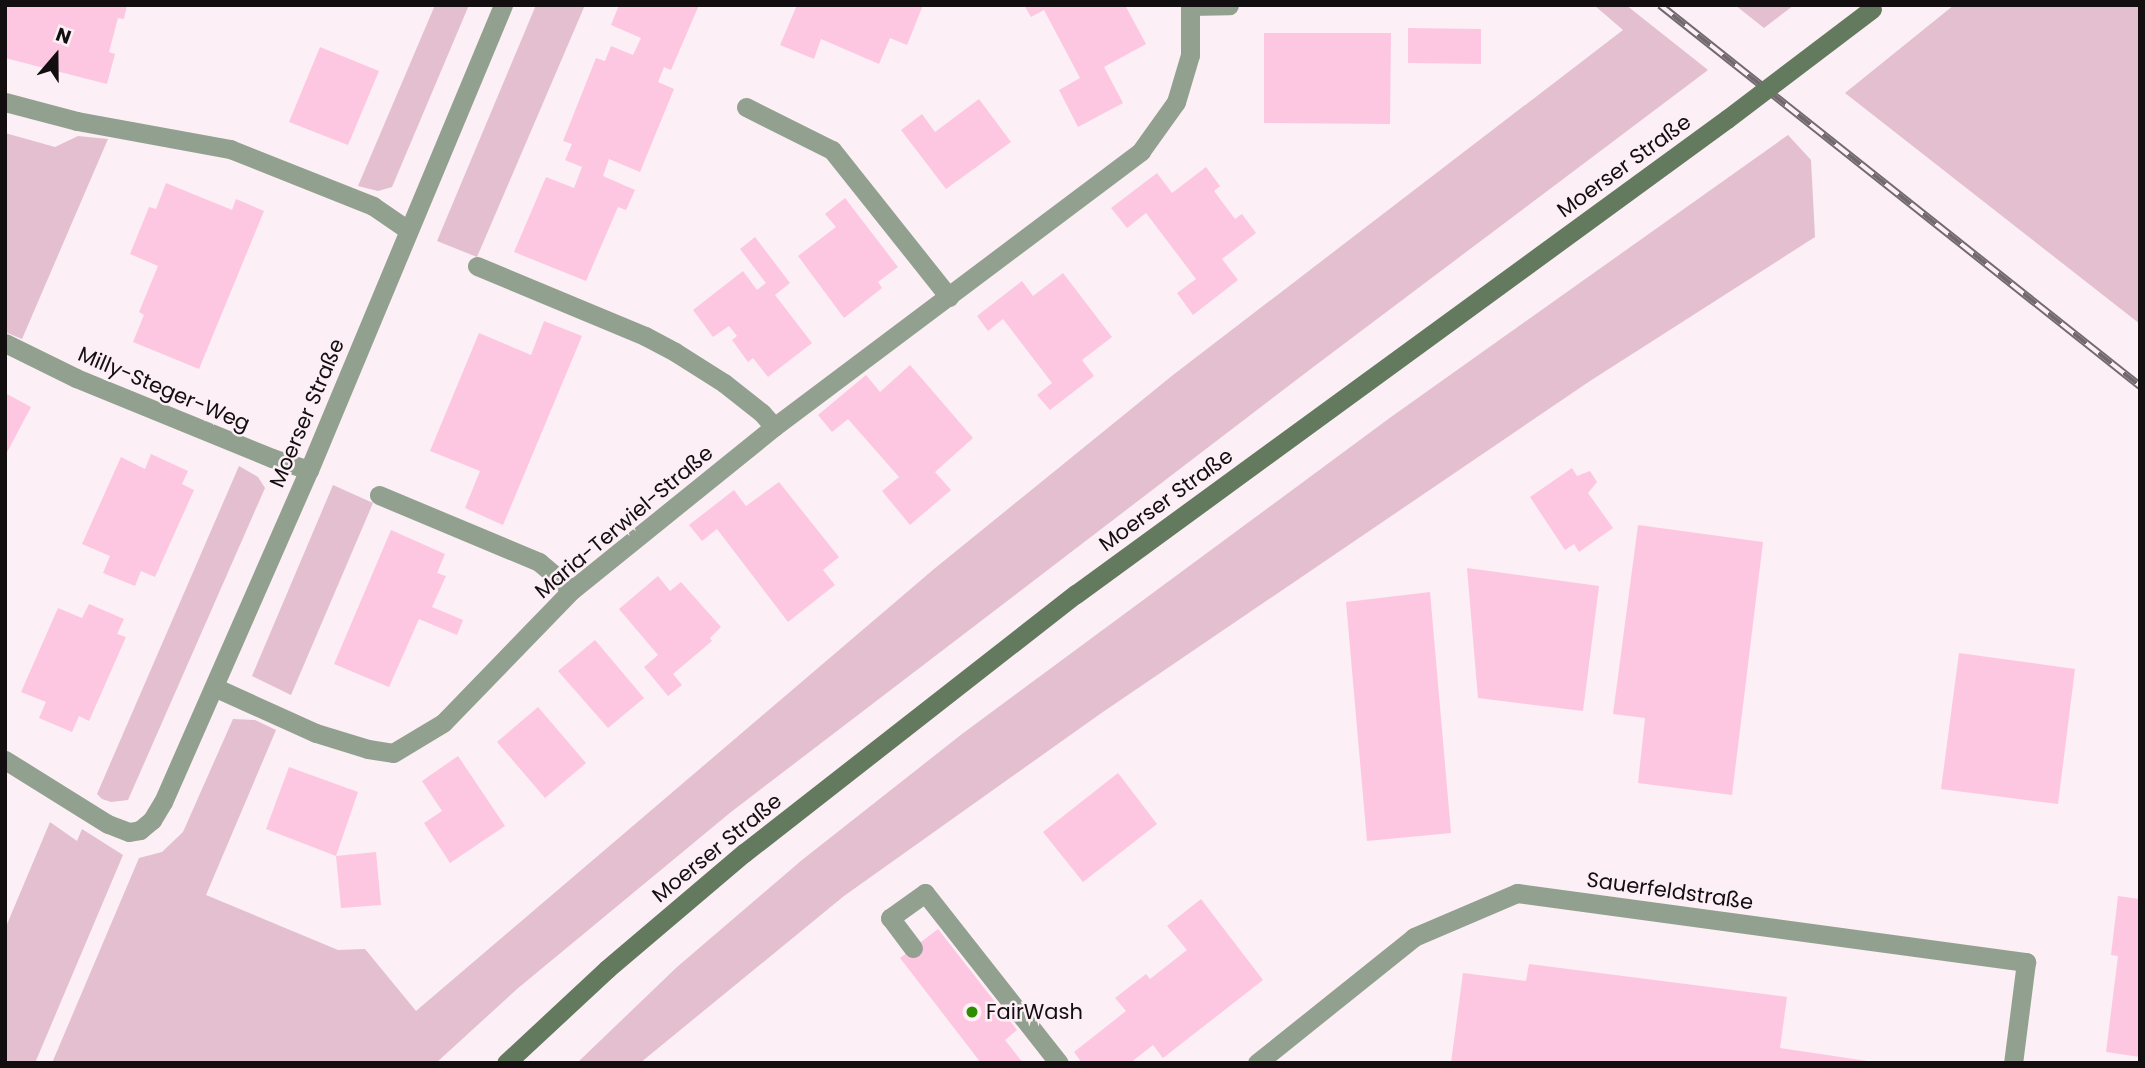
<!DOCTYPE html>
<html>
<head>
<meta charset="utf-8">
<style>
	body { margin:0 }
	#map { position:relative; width:2145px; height:1068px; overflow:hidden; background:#fceff5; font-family:Poppins,sans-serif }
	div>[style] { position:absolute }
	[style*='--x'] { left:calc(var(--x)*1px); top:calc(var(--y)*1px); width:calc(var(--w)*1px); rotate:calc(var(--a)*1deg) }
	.green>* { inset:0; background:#e4bfd0 }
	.building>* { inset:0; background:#fec7e1 }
	.service>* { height:19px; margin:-9.5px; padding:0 9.5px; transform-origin:9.5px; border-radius:9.5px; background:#92a18f }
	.minor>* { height:19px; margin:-9.5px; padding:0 9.5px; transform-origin:9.5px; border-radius:9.5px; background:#92a18f }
	.secondary>* { height:19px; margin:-9.5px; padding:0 9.5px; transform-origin:9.5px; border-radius:9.5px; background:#647a5f }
	.rail>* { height:8px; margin-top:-4px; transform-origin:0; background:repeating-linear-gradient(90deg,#fceff5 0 16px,#726a6e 0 32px); box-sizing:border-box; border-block:2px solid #726a6e }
	.secondary-bridge>* { height:19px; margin:-9.5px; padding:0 9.5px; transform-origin:9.5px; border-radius:9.5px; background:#647a5f }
	.dots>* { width:19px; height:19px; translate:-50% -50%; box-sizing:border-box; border:4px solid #fceff5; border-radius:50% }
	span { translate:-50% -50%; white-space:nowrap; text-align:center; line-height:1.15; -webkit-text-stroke:5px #fceff5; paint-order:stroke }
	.street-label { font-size:21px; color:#130f11 }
	.poi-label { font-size:21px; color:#130f11 }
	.left { translate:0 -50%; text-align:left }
	.frame { position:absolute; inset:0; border:7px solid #130f11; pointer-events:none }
	.north { position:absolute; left:21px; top:21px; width:70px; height:70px; -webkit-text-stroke:5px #fceff5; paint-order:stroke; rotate:20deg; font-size:19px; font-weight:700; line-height:28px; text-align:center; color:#130f11 }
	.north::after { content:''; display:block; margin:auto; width:24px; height:32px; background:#130f11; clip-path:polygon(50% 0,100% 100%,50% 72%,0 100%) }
</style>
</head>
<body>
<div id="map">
	<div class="green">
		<i style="clip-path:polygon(435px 5px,469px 5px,392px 187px,378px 191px,358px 186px)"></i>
		<i style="clip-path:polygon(536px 5px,585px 5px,477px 257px,437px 241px)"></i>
		<i style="clip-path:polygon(1594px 5px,1626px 5px,1708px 70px,1308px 371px,731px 812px,517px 989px,436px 1063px,52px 1063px,139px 858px,162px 852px,183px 832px,233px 719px,255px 720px,276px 730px,206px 895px,338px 950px,365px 949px,416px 1011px,934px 569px,1173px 375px,1623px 30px)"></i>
		<i style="clip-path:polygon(1735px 5px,1794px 5px,1764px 28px)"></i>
		<i style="clip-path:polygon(1954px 5px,2140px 5px,2140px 324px,1845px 93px)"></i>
		<i style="clip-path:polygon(5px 133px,55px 147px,78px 136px,108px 139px,22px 339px,5px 332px)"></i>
		<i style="clip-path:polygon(1788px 135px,1811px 160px,1815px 237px,1590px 381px,1100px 714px,844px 896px,640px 1063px,577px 1063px,677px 967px,802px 860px,962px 734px,1391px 417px)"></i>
		<i style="clip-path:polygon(239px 466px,258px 477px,265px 488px,128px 800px,111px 802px,102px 799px,97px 794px)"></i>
		<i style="clip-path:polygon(333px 485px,373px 503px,291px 695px,252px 676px)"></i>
		<i style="clip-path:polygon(50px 822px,77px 841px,82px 829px,123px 855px,35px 1063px,5px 1063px,5px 929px)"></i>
	</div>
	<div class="building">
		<i style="clip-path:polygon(5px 5px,127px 5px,124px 19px,118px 18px,109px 52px,115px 54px,107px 84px,5px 58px)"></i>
		<i style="clip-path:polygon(619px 5px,699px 5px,671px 70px,664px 67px,658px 82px,674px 89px,640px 172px,609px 159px,603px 176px,635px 190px,626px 210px,618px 207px,586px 281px,514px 252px,546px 177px,574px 188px,582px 167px,565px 160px,572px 144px,563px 141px,596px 58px,605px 61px,611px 46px,633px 55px,641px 38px,611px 25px)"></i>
		<i style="clip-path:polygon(797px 5px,923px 5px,907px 45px,890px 38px,879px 64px,821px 39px,814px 59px,780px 45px)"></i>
		<i style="clip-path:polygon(1024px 5px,1125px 5px,1146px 44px,1104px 67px,1123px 103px,1078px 127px,1059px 90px,1080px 78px,1044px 10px,1031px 17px)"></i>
		<i style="clip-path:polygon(1408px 28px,1481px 29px,1481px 64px,1408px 63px)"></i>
		<i style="clip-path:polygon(1264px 33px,1391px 33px,1390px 124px,1264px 123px)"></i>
		<i style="clip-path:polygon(320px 47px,379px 71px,348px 145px,289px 122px)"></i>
		<i style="clip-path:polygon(979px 99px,1011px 142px,946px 189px,901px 130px,922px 114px,935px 132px)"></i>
		<i style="clip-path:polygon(1206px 167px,1220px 186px,1214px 191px,1235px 219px,1242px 214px,1256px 233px,1222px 259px,1238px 280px,1193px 315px,1177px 293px,1196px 279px,1146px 213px,1127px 228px,1111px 208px,1157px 173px,1172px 193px)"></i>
		<i style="clip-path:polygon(166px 183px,232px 210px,236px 199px,264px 211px,199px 369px,133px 342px,144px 315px,139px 312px,158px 266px,130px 254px,149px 207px,156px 209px)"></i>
		<i style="clip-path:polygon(845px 198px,898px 267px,878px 282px,882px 288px,844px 318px,798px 256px,836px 227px,825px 214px)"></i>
		<i style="clip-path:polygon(755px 237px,790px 283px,775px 295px,812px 343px,768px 377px,753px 358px,748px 362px,732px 340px,737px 336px,729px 326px,713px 337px,693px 310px,743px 271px,757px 290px,766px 283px,740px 249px)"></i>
		<i style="clip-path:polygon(1063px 273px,1112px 337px,1082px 360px,1094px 376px,1050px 410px,1037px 395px,1052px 383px,1003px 319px,988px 331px,977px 316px,1022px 281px,1033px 296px)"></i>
		<i style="clip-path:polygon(544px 321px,582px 336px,503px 525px,465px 508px,480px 471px,430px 451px,479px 333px,531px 355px)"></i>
		<i style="clip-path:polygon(910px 365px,973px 438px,935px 472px,951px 490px,910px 525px,882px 491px,899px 477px,848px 419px,832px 432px,818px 415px,866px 375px,880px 392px)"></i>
		<i style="clip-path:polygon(5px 393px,31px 407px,5px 456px)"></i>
		<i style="clip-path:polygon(151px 454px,188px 471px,182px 484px,194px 490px,155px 577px,141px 571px,135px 586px,103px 573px,110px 556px,82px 544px,121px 457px,145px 469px)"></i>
		<i style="clip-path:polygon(1572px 468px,1577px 476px,1590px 471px,1597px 482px,1588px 493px,1613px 528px,1579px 552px,1574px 544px,1565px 550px,1530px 497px)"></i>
		<i style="clip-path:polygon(779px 482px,839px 557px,823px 570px,835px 585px,788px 622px,717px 529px,702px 541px,689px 525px,734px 490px,746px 506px)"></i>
		<i style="clip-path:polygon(1638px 525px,1763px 542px,1732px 795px,1638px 783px,1645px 718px,1613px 714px)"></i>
		<i style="clip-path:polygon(391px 530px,445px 554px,437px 573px,446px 576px,432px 607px,463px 620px,457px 635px,419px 619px,389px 687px,334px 664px)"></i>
		<i style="clip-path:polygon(1467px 568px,1599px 586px,1583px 711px,1478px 698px)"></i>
		<i style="clip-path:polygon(658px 576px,670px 591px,681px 582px,721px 627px,710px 638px,712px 641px,673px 674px,682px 685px,668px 696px,644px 667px,658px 655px,619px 609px)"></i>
		<i style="clip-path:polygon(1430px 592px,1451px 833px,1367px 841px,1346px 602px)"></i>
		<i style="clip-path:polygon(89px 604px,124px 619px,117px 634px,126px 637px,89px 721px,79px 716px,72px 732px,39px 718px,46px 702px,21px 692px,58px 608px,82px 618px)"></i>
		<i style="clip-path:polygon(595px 640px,644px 698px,608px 728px,558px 671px)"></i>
		<i style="clip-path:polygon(1959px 653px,2075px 669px,2058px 804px,1941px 789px)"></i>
		<i style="clip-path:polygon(538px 707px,586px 763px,545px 798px,497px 742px)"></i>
		<i style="clip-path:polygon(458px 756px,505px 826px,450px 863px,424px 823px,442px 811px,422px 781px)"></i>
		<i style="clip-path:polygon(289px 767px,358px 792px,336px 856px,266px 829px)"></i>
		<i style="clip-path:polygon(1118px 773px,1157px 824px,1083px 882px,1043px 832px)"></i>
		<i style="clip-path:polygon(376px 852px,381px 905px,341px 908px,336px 856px)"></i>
		<i style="clip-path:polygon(2118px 896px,2140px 899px,2140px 1057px,2106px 1052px,2118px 956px,2111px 955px)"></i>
		<i style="clip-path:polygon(1201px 899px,1263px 980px,1163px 1058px,1153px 1045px,1130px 1063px,1082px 1063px,1074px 1052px,1126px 1011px,1115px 998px,1146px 974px,1150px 979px,1187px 950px,1167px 926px)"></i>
		<i style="clip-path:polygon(938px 929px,1017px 1030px,1005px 1040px,1023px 1063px,981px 1063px,900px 958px)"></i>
		<i style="clip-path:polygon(1529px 964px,1787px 997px,1780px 1048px,1881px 1063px,1451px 1063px,1463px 973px,1526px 981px)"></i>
	</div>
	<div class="service">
		<i style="--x:1190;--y:6;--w:39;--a:-1"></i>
		<i style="--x:477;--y:266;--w:182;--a:22.6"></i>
		<i style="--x:645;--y:336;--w:34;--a:28"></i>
		<i style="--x:675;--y:352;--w:58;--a:32.3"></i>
		<i style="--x:724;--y:383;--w:48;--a:38.3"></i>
		<i style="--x:762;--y:413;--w:18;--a:49"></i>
		<i style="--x:379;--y:495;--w:173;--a:22.7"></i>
		<i style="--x:539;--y:562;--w:43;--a:40.3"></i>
		<i style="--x:913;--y:948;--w:38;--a:-127"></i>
		<i style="--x:890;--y:918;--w:43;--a:-35.5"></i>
		<i style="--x:925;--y:893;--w:216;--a:51.8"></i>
	</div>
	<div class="minor">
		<i style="--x:5;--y:102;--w:74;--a:14.8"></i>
		<i style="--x:77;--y:121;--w:156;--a:10.4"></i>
		<i style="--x:230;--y:149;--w:154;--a:21.7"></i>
		<i style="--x:373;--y:206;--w:42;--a:34.4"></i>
		<i style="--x:746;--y:107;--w:96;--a:26.6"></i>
		<i style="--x:832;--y:150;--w:188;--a:51.5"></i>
		<i style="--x:5;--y:343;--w:79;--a:26.2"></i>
		<i style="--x:76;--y:378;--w:212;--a:22.2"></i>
		<i style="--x:272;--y:458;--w:39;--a:18"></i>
		<i style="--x:214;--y:687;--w:112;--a:24.3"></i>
		<i style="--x:316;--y:733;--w:54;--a:17.1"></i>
		<i style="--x:368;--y:749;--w:25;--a:9"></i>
		<i style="--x:393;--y:753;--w:58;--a:-31"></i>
		<i style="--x:443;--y:723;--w:185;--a:-45.9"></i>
		<i style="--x:572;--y:590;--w:260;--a:-38.9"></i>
		<i style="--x:774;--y:427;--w:459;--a:-36.9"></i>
		<i style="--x:1141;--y:151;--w:60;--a:-54.5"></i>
		<i style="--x:1176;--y:102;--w:49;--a:-73.4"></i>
		<i style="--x:1190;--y:55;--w:50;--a:-90"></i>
		<i style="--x:5;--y:760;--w:121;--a:31.9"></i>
		<i style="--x:108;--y:824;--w:22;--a:21"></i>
		<i style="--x:129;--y:832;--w:11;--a:-10"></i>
		<i style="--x:140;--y:830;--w:16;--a:-40"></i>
		<i style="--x:152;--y:820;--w:21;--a:-59"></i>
		<i style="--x:163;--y:802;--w:363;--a:-66.3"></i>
		<i style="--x:309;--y:470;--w:504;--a:-67.35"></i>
		<i style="--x:1257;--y:1063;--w:201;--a:-38.7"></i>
		<i style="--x:1414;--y:937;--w:112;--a:-23.1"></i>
		<i style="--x:1517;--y:893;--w:514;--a:7.72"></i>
		<i style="--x:2026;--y:962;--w:102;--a:97.3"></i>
	</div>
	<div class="secondary">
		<i style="--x:506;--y:1063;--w:138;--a:-42.9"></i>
		<i style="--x:607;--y:969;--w:180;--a:-40.3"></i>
		<i style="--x:744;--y:853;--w:421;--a:-38"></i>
		<i style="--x:1076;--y:594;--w:806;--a:-36.12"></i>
	</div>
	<div class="rail">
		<i style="--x:1660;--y:5;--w:613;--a:38.44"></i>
	</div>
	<div class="secondary-bridge">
		<i style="--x:1727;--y:119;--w:182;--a:-37.2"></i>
	</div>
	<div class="dots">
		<i style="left:972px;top:1012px;background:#2d8d00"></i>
	</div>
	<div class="street-label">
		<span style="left:1624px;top:166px;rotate:-36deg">Moerser Straße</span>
		<span style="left:164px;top:389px;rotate:23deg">Milly-Steger-Weg</span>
		<span style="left:307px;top:413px;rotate:-67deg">Moerser Straße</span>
		<span style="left:1166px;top:500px;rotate:-36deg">Moerser Straße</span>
		<span style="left:624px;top:522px;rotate:-40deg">Maria-Terwiel-Straße</span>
		<span style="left:717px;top:848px;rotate:-39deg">Moerser Straße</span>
		<span style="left:1670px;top:891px;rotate:8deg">Sauerfeldstraße</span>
	</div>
	<div class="poi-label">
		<span class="left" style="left:986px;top:1012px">FairWash</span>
	</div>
	<div class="frame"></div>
	<div class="north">N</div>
</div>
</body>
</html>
